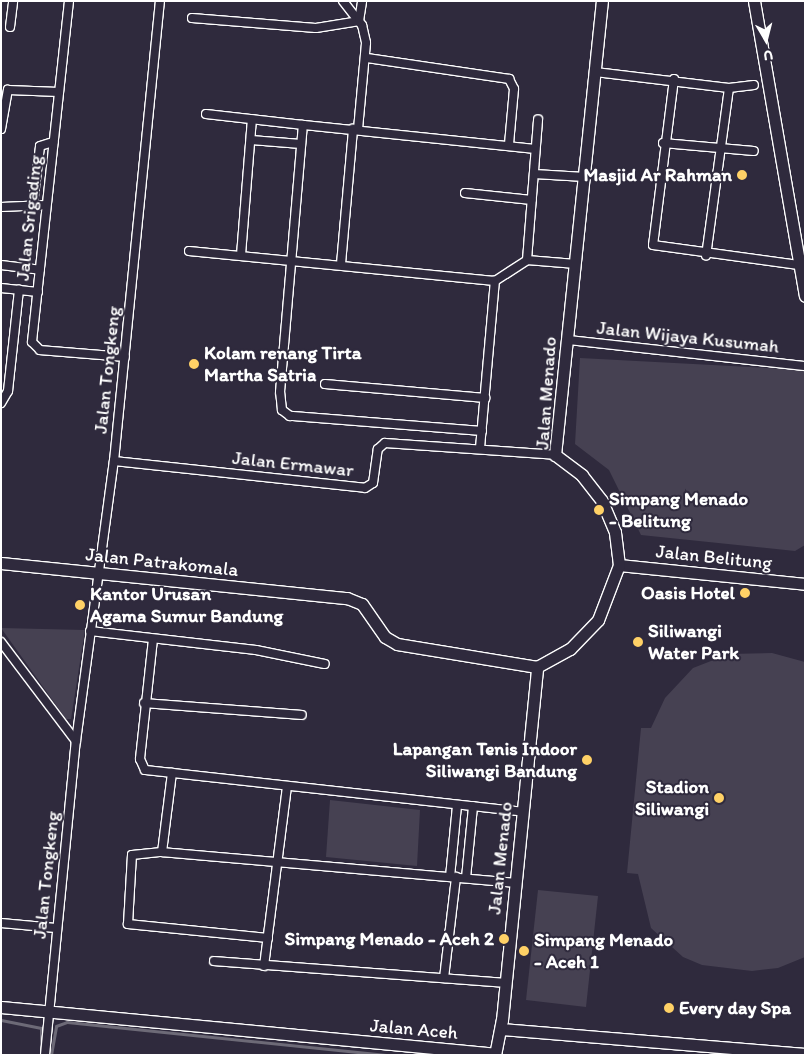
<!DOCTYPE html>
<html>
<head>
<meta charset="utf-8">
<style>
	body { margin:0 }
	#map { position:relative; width:806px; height:1056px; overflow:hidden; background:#2f2a3d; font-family:Itim,sans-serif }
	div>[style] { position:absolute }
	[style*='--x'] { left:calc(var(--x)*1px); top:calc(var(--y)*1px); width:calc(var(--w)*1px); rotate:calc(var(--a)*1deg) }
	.green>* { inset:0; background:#464152 }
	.stream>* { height:3px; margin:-1.5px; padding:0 1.5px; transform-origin:1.5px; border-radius:1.5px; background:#6d6a77 }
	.roads { filter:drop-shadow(1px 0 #fff) drop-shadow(-1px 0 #fff) drop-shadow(0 1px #fff) drop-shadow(0 -1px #fff) }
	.street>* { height:8px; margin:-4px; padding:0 4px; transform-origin:4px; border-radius:4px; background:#2f2a3d }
	.secondary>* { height:11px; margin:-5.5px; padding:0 5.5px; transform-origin:5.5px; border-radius:5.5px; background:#2f2a3d }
	.dots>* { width:14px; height:14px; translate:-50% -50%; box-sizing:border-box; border:2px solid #2f2a3d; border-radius:50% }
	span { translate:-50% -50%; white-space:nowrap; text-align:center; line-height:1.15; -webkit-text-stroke:4px #2f2a3d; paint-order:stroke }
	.poi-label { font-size:19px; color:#fff; font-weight:700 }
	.right { translate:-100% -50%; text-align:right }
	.left { translate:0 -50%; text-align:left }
	.street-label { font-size:19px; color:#fff }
	.frame { position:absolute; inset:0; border:2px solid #fff; pointer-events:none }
	.north { position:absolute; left:741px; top:15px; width:50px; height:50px; -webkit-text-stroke:4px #2f2a3d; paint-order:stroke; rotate:172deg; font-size:14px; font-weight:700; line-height:20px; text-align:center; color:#fff }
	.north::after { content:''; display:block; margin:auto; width:18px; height:22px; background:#fff; clip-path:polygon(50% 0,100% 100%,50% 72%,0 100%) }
</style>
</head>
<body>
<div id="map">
	<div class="green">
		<i style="clip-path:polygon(580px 358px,804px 370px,805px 545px,795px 551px,641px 535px,609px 470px,575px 444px)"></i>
		<i style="clip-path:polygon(1px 628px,85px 630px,71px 719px,66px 719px)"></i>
		<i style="clip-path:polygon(772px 653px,805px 662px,805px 957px,778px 968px,752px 971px,702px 965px,683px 957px,651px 928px,638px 874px,627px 873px,641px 728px,651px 728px,665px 698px,693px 668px,729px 654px)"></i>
		<i style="clip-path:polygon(330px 800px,420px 810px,417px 866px,326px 857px)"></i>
		<i style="clip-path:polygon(538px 890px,598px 896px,586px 1007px,526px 1000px)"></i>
	</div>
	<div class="stream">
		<i style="--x:1;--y:1020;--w:41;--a:11.3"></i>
		<i style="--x:41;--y:1028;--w:27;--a:90"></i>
		<i style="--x:51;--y:1055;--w:29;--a:-80"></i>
		<i style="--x:56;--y:1026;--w:12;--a:-20"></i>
		<i style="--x:67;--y:1022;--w:321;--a:5.9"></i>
	</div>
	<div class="roads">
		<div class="street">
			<i style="--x:69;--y:1;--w:343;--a:96.2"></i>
			<i style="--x:32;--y:342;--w:11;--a:45"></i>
			<i style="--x:40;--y:350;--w:85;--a:4.7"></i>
			<i style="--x:343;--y:1;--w:31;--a:52"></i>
			<i style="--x:362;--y:25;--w:18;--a:77"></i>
			<i style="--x:366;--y:43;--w:86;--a:95.3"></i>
			<i style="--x:192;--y:18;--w:124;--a:4.6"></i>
			<i style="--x:316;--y:28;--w:44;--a:-9.2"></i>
			<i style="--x:359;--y:21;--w:20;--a:-81"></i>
			<i style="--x:10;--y:27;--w:26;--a:-83"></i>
			<i style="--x:367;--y:58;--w:144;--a:8.4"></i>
			<i style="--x:509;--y:79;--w:11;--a:63"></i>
			<i style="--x:514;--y:89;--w:55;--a:95.2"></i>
			<i style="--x:595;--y:72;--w:135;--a:6.8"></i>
			<i style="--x:729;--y:88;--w:169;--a:97.8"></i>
			<i style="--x:674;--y:79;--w:167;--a:97.2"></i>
			<i style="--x:653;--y:245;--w:147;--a:7.8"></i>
			<i style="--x:729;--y:88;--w:25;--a:-7"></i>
			<i style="--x:206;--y:114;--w:98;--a:6.5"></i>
			<i style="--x:1;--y:129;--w:40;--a:-80"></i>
			<i style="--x:8;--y:90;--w:51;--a:2.2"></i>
			<i style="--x:251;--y:140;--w:50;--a:4.6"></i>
			<i style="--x:663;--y:143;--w:91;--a:5"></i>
			<i style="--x:534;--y:174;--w:51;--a:3.4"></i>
			<i style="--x:465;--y:193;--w:67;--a:6"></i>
			<i style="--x:33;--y:205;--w:59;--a:-83.2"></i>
			<i style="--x:40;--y:146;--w:14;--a:-17"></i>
			<i style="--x:1;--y:207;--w:45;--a:-2.5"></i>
			<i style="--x:189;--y:251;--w:307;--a:5.6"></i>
			<i style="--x:495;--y:281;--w:38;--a:-33"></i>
			<i style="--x:527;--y:260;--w:49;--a:4.7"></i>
			<i style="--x:241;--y:255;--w:136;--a:-85.4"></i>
			<i style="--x:527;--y:260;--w:141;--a:-85.5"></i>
			<i style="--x:341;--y:264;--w:136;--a:-84.9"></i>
			<i style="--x:1;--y:265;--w:39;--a:7"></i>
			<i style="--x:1;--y:288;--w:18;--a:6"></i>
			<i style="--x:568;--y:340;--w:238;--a:6.3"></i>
			<i style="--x:325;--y:384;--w:161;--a:5"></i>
			<i style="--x:1;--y:403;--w:14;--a:-60"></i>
			<i style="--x:8;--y:391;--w:102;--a:-83.8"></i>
			<i style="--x:19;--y:290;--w:19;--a:6"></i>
			<i style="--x:482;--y:431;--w:193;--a:-175.5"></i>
			<i style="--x:290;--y:416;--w:10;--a:-143"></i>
			<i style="--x:282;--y:410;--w:18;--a:-96"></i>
			<i style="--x:280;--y:392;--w:268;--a:-85.1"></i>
			<i style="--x:303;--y:125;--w:232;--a:5.9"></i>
			<i style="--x:480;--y:448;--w:168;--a:-84.9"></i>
			<i style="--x:114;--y:461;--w:252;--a:6.1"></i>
			<i style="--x:365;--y:488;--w:9;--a:-32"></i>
			<i style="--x:373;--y:483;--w:34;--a:-82"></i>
			<i style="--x:378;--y:449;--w:9;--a:-41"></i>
			<i style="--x:385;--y:443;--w:170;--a:4"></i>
			<i style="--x:90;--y:631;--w:167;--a:6.5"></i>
			<i style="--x:256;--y:650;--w:70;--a:11.5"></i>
			<i style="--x:153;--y:639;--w:121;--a:96.2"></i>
			<i style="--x:140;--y:759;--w:12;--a:66"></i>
			<i style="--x:145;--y:770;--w:380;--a:6.3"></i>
			<i style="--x:1;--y:642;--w:124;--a:52.9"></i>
			<i style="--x:144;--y:703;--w:158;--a:4.3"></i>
			<i style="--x:162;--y:852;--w:80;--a:-82.8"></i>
			<i style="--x:450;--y:877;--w:72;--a:-84.4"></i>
			<i style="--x:466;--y:878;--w:72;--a:-84.4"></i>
			<i style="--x:1;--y:923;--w:55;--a:5.2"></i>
			<i style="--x:268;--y:938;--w:141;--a:-174.3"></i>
			<i style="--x:128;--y:924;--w:69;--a:-86.7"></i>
			<i style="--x:132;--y:855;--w:30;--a:-6"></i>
			<i style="--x:162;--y:852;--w:355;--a:5"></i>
			<i style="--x:214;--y:961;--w:293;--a:4.3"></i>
			<i style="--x:264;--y:966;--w:181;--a:-82.7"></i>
			<i style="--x:444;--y:978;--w:102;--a:-83.2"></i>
			<i style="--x:45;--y:1055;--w:316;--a:-84.4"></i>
			<i style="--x:76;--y:741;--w:283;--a:-82.3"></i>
			<i style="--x:114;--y:461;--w:462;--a:-84.3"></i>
		</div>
		<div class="secondary">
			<i style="--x:754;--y:1;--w:299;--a:80.2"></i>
			<i style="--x:1;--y:563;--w:348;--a:5.8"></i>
			<i style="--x:347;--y:598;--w:16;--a:22"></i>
			<i style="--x:362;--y:604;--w:40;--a:55.1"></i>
			<i style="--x:385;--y:637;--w:14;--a:30"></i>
			<i style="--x:397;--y:644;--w:142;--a:9.3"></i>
			<i style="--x:619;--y:565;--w:187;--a:5.8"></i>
			<i style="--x:537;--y:667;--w:38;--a:-29"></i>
			<i style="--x:570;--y:649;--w:40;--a:-46"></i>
			<i style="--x:598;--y:620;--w:59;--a:-69.1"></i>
			<i style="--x:619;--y:565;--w:33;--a:-97"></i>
			<i style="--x:615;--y:532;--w:34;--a:-113"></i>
			<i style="--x:602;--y:501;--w:33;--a:-128"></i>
			<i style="--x:582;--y:475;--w:34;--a:-143"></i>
			<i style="--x:555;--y:455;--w:456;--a:-84.1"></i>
			<i style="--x:1;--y:1007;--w:496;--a:5.4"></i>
			<i style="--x:501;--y:1029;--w:305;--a:4.7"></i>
			<i style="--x:495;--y:1055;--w:36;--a:-79"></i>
			<i style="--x:502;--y:1020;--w:355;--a:-84.3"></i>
		</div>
	</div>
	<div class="dots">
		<i style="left:742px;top:175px;background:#ffd166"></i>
		<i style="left:194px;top:364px;background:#ffd166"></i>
		<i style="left:599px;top:510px;background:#ffd166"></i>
		<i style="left:745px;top:593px;background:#ffd166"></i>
		<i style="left:80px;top:605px;background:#ffd166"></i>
		<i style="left:638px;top:642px;background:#ffd166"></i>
		<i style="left:587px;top:760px;background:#ffd166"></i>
		<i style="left:719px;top:798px;background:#ffd166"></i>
		<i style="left:504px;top:939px;background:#ffd166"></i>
		<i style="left:524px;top:951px;background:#ffd166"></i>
		<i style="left:669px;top:1008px;background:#ffd166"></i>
	</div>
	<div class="poi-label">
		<span class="right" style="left:732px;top:175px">Masjid Ar Rahman</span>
		<span class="left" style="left:204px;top:364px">Kolam renang Tirta<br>Martha Satria</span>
		<span class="left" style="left:609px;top:510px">Simpang Menado<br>- Belitung</span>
		<span class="right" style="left:735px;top:593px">Oasis Hotel</span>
		<span class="left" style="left:90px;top:605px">Kantor Urusan<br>Agama Sumur Bandung</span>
		<span class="left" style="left:648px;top:642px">Siliwangi<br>Water Park</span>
		<span class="right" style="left:577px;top:760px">Lapangan Tenis Indoor<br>Siliwangi Bandung</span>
		<span class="right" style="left:709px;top:798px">Stadion<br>Siliwangi</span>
		<span class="right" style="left:494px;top:939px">Simpang Menado - Aceh 2</span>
		<span class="left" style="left:534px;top:951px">Simpang Menado<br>- Aceh 1</span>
		<span class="left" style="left:679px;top:1008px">Every day Spa</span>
	</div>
	<div class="street-label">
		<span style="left:29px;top:218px;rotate:-84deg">Jalan Srigading</span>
		<span style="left:688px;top:337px;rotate:6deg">Jalan Wijaya Kusumah</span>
		<span style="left:107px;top:370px;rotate:-84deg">Jalan Tongkeng</span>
		<span style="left:546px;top:393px;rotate:-86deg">Jalan Menado</span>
		<span style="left:293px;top:464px;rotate:6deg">Jalan Ermawar</span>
		<span style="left:714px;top:557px;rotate:6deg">Jalan Belitung</span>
		<span style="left:162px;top:562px;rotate:6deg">Jalan Patrakomala</span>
		<span style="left:500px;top:858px;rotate:-84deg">Jalan Menado</span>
		<span style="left:46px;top:875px;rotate:-84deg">Jalan Tongkeng</span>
		<span style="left:414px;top:1029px;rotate:5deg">Jalan Aceh</span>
	</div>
	<div class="frame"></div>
	<div class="north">U</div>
</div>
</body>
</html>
